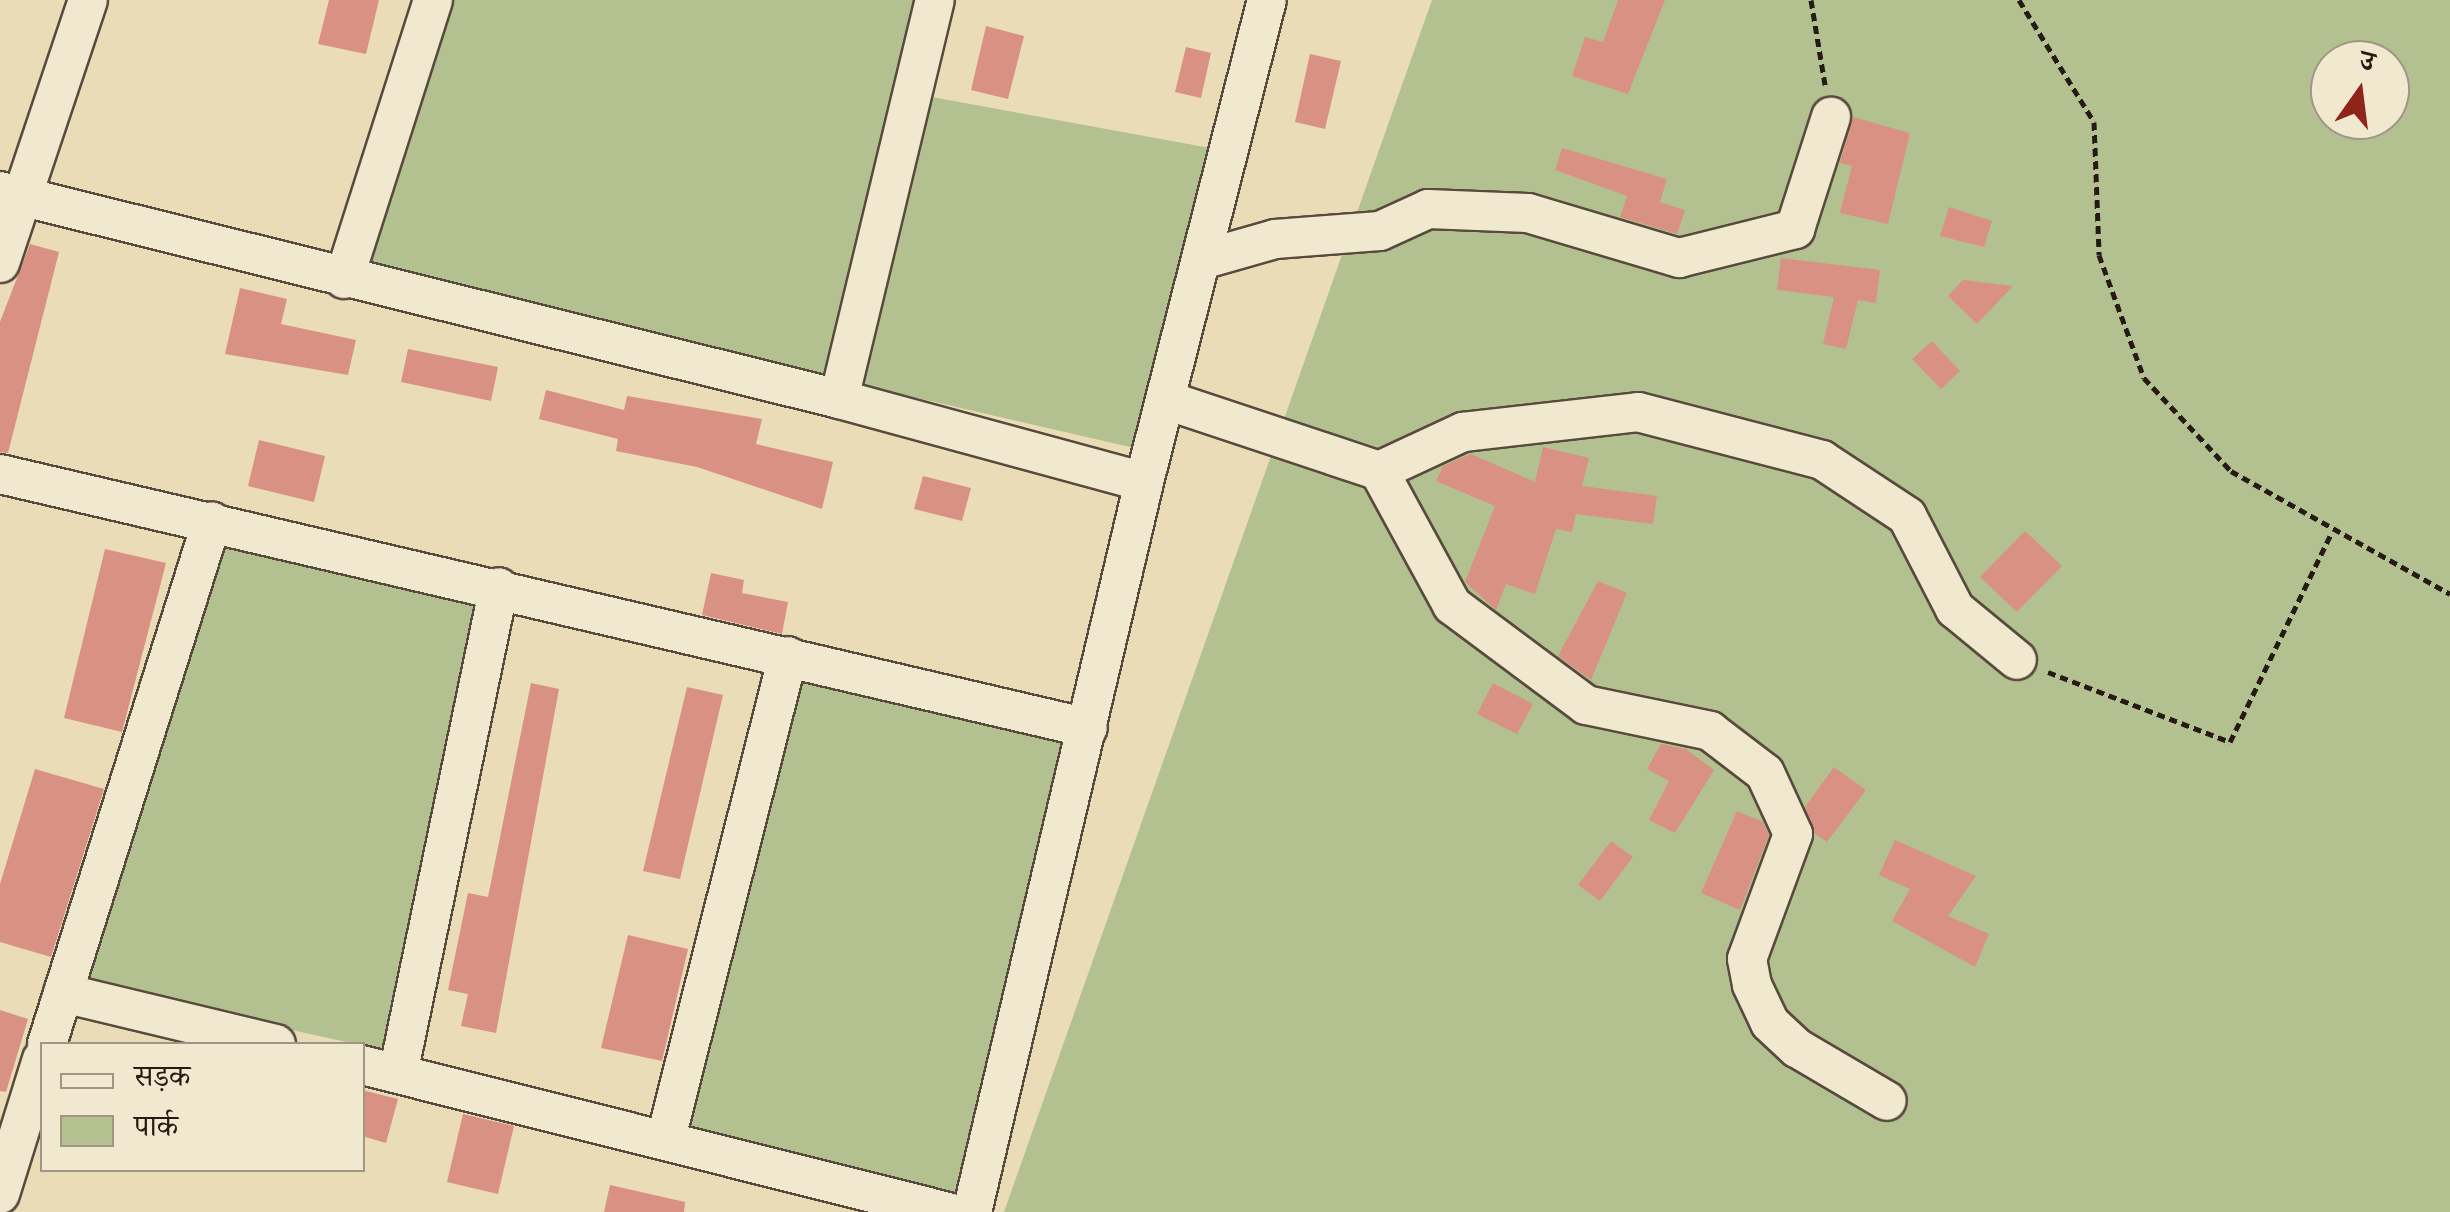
<!DOCTYPE html>
<html>
<head>
<meta charset="utf-8">
<style>
	body { margin:0 }
	#map { position:relative; width:2450px; height:1212px; overflow:hidden; background:#e9dcb7; font-family:"Sorts Mill Goudy","Noto Serif Devanagari",serif }
	div>[style] { position:absolute }
	[style*='--x'] { left:calc(var(--x)*1px); top:calc(var(--y)*1px); width:calc(var(--w)*1px); rotate:calc(var(--a)*1deg) }
	.green>* { inset:0; background:#b3c191 }
	.building>* { inset:0; background:#d99183 }
	.path>* { height:5px; margin-top:-2.5px; transform-origin:0; background:repeating-linear-gradient(90deg,#271a14 0 8px,transparent 0 13px) }
	.roads { filter:drop-shadow(2px 0 #584a3d) drop-shadow(-2px 0 #584a3d) drop-shadow(0 2px #584a3d) drop-shadow(0 -2px #584a3d) }
	.minor>* { height:38px; margin:-19px; padding:0 19px; transform-origin:19px; border-radius:19px; background:#f1e8d0 }
	span { translate:-50% -50%; white-space:nowrap; text-align:center; line-height:1.15; -webkit-text-stroke:8px #f1e8d0; paint-order:stroke }
	.legend { position:absolute; left:40px; top:1042px; width:325px; height:130px; box-sizing:border-box; background:#f1e8d0; border:2px solid #a09685; margin:0; padding:12px 18px; list-style:none; font-size:30px; color:#271a14 }
	.legend li { display:flex; align-items:center; gap:20px; height:50px }
	.legend b { width:50px; border:2px solid #a09685 }
	.north { position:absolute; left:2310px; top:40px; width:100px; height:100px; box-sizing:border-box; background:#f1e8d0; border:2px solid #a09685; border-radius:50%; rotate:14deg; font-size:28px; font-weight:700; line-height:40px; text-align:center; color:#271a14 }
	.north::after { content:''; display:block; margin:auto; width:35px; height:45px; background:#8f2418; clip-path:polygon(50% 0,100% 100%,50% 72%,0 100%) }
</style>
</head>
<body>
<div id="map">
	<div class="green">
		<i style="clip-path:polygon(442px 0,923px 0,828px 378px,352px 267px)"></i>
		<i style="clip-path:polygon(evenodd,1432px 0,2450px 0,2450px 1212px,1004px 1212px,1432px 0,2330px 60px,2390px 60px,2390px 120px,2330px 120px,2330px 60px)"></i>
		<i style="clip-path:polygon(932px 97px,1221px 150px,1143px 450px,861px 385px)"></i>
		<i style="clip-path:polygon(216px 538px,479px 599px,475px 689px,383px 1050px,77px 983px)"></i>
		<i style="clip-path:polygon(787px 670px,1069px 743px,960px 1203px,677px 1127px)"></i>
	</div>
	<div class="building">
		<i style="clip-path:polygon(329px 0,379px 0,366px 54px,318px 44px)"></i>
		<i style="clip-path:polygon(1618px 0,1665px 0,1628px 94px,1572px 76px,1585px 37px,1603px 42px)"></i>
		<i style="clip-path:polygon(986px 26px,1024px 36px,1008px 99px,971px 90px)"></i>
		<i style="clip-path:polygon(1186px 47px,1211px 53px,1201px 98px,1175px 92px)"></i>
		<i style="clip-path:polygon(1310px 54px,1341px 61px,1325px 129px,1295px 122px)"></i>
		<i style="clip-path:polygon(1853px 117px,1910px 133px,1888px 224px,1840px 213px,1852px 166px,1840px 163px)"></i>
		<i style="clip-path:polygon(1562px 148px,1667px 179px,1660px 202px,1685px 210px,1677px 234px,1620px 217px,1627px 196px,1555px 170px)"></i>
		<i style="clip-path:polygon(1949px 207px,1992px 221px,1984px 247px,1940px 236px)"></i>
		<i style="clip-path:polygon(30px 244px,59px 252px,8px 453px,0 452px,0 322px)"></i>
		<i style="clip-path:polygon(1781px 258px,1880px 270px,1876px 303px,1858px 300px,1846px 349px,1823px 344px,1834px 297px,1777px 290px)"></i>
		<i style="clip-path:polygon(1963px 280px,2013px 286px,1977px 324px,1948px 296px)"></i>
		<i style="clip-path:polygon(240px 288px,287px 299px,281px 324px,356px 340px,348px 375px,225px 354px)"></i>
		<i style="clip-path:polygon(1932px 341px,1960px 371px,1941px 389px,1912px 359px)"></i>
		<i style="clip-path:polygon(408px 349px,498px 367px,491px 401px,401px 382px)"></i>
		<i style="clip-path:polygon(546px 390px,624px 410px,627px 396px,762px 419px,756px 444px,833px 462px,822px 509px,697px 467px,616px 451px,618px 439px,539px 419px)"></i>
		<i style="clip-path:polygon(259px 440px,325px 456px,314px 502px,248px 486px)"></i>
		<i style="clip-path:polygon(1543px 447px,1589px 458px,1582px 486px,1657px 496px,1653px 524px,1576px 514px,1572px 532px,1556px 529px,1535px 594px,1506px 584px,1496px 610px,1465px 582px,1495px 506px,1436px 481px,1443px 466px,1471px 454px,1535px 482px)"></i>
		<i style="clip-path:polygon(923px 476px,971px 488px,962px 521px,914px 509px)"></i>
		<i style="clip-path:polygon(2025px 531px,2062px 566px,2017px 612px,1980px 577px)"></i>
		<i style="clip-path:polygon(105px 549px,166px 563px,122px 732px,64px 718px)"></i>
		<i style="clip-path:polygon(711px 573px,744px 580px,742px 593px,788px 602px,782px 634px,702px 615px)"></i>
		<i style="clip-path:polygon(1598px 581px,1627px 593px,1591px 680px,1558px 656px)"></i>
		<i style="clip-path:polygon(531px 683px,559px 689px,496px 1033px,461px 1026px,468px 994px,448px 990px,468px 893px,488px 897px)"></i>
		<i style="clip-path:polygon(1493px 683px,1533px 704px,1517px 734px,1477px 714px)"></i>
		<i style="clip-path:polygon(687px 687px,723px 695px,680px 879px,643px 871px)"></i>
		<i style="clip-path:polygon(1661px 744px,1686px 749px,1714px 770px,1675px 833px,1649px 820px,1669px 781px,1647px 769px)"></i>
		<i style="clip-path:polygon(1834px 767px,1866px 790px,1827px 842px,1814px 833px,1805px 807px)"></i>
		<i style="clip-path:polygon(35px 769px,104px 789px,51px 957px,0 942px,0 884px)"></i>
		<i style="clip-path:polygon(1737px 811px,1763px 822px,1769px 835px,1740px 910px,1701px 893px)"></i>
		<i style="clip-path:polygon(1895px 840px,1976px 876px,1948px 916px,1989px 934px,1975px 967px,1892px 921px,1910px 889px,1879px 875px)"></i>
		<i style="clip-path:polygon(1611px 841px,1633px 857px,1600px 901px,1578px 885px)"></i>
		<i style="clip-path:polygon(628px 935px,688px 949px,662px 1061px,601px 1048px)"></i>
		<i style="clip-path:polygon(0 1010px,28px 1019px,6px 1092px,0 1091px)"></i>
		<i style="clip-path:polygon(362px 1090px,398px 1099px,386px 1143px,362px 1136px)"></i>
		<i style="clip-path:polygon(463px 1114px,514px 1126px,498px 1194px,447px 1182px)"></i>
		<i style="clip-path:polygon(610px 1185px,685px 1202px,684px 1212px,604px 1212px)"></i>
	</div>
	<div class="path">
		<i style="--x:1811;--y:0;--w:86;--a:80.6"></i>
		<i style="--x:2019;--y:0;--w:143;--a:58.4"></i>
		<i style="--x:2094;--y:122;--w:133;--a:87.8"></i>
		<i style="--x:2099;--y:255;--w:131;--a:69.9"></i>
		<i style="--x:2144;--y:378;--w:127;--a:46.9"></i>
		<i style="--x:2231;--y:471;--w:251;--a:29.3"></i>
		<i style="--x:2048;--y:672;--w:195;--a:21"></i>
		<i style="--x:2230;--y:742;--w:233;--a:-64.1"></i>
	</div>
	<div class="roads">
		<div class="minor">
			<i style="--x:0;--y:191;--w:864;--a:13.92"></i>
			<i style="--x:839;--y:399;--w:316;--a:15.2"></i>
			<i style="--x:1205;--y:259;--w:73;--a:-15.9"></i>
			<i style="--x:1275;--y:239;--w:105;--a:-4.4"></i>
			<i style="--x:1380;--y:231;--w:53;--a:-24.6"></i>
			<i style="--x:1428;--y:209;--w:100;--a:2.3"></i>
			<i style="--x:1528;--y:213;--w:158;--a:16.6"></i>
			<i style="--x:1679;--y:258;--w:120;--a:-14"></i>
			<i style="--x:1795;--y:229;--w:118;--a:-72.2"></i>
			<i style="--x:0;--y:263;--w:277;--a:-71.5"></i>
			<i style="--x:344;--y:279;--w:293;--a:-72.3"></i>
			<i style="--x:839;--y:399;--w:410;--a:-76.5"></i>
			<i style="--x:1166;--y:400;--w:225;--a:18.4"></i>
			<i style="--x:1379;--y:471;--w:93;--a:-24.9"></i>
			<i style="--x:1463;--y:432;--w:176;--a:-6.5"></i>
			<i style="--x:1638;--y:412;--w:190;--a:14.6"></i>
			<i style="--x:1822;--y:460;--w:102;--a:33.4"></i>
			<i style="--x:1907;--y:516;--w:105;--a:62.7"></i>
			<i style="--x:1955;--y:609;--w:80;--a:39.4"></i>
			<i style="--x:1379;--y:471;--w:153;--a:61.4"></i>
			<i style="--x:1452;--y:605;--w:167;--a:36.7"></i>
			<i style="--x:1586;--y:705;--w:127;--a:11.8"></i>
			<i style="--x:1710;--y:731;--w:69;--a:37.4"></i>
			<i style="--x:1765;--y:773;--w:67;--a:65.3"></i>
			<i style="--x:1793;--y:834;--w:133;--a:110.2"></i>
			<i style="--x:1747;--y:959;--w:26;--a:79"></i>
			<i style="--x:1752;--y:985;--w:42;--a:64.7"></i>
			<i style="--x:1770;--y:1023;--w:37;--a:43"></i>
			<i style="--x:1797;--y:1048;--w:104;--a:30.5"></i>
			<i style="--x:0;--y:474;--w:1117;--a:13.14"></i>
			<i style="--x:63;--y:993;--w:219;--a:13.5"></i>
			<i style="--x:47;--y:1044;--w:548;--a:-72.49"></i>
			<i style="--x:362;--y:1065;--w:604;--a:14.08"></i>
			<i style="--x:398;--y:1074;--w:497;--a:-78.3"></i>
			<i style="--x:666;--y:1138;--w:497;--a:-75.8"></i>
			<i style="--x:0;--y:1194;--w:141;--a:-72.7"></i>
			<i style="--x:972;--y:1212;--w:750;--a:-76.74"></i>
			<i style="--x:1144;--y:482;--w:497;--a:-75.7"></i>
		</div>
	</div>
	<ul class="legend">
	<li><b style="height:12px;background:#f1e8d0"></b>सड़क</li>
	<li><b style="height:28px;background:#b3c191"></b>पार्क</li>
	</ul>
	<div class="north">उ</div>
</div>
</body>
</html>
